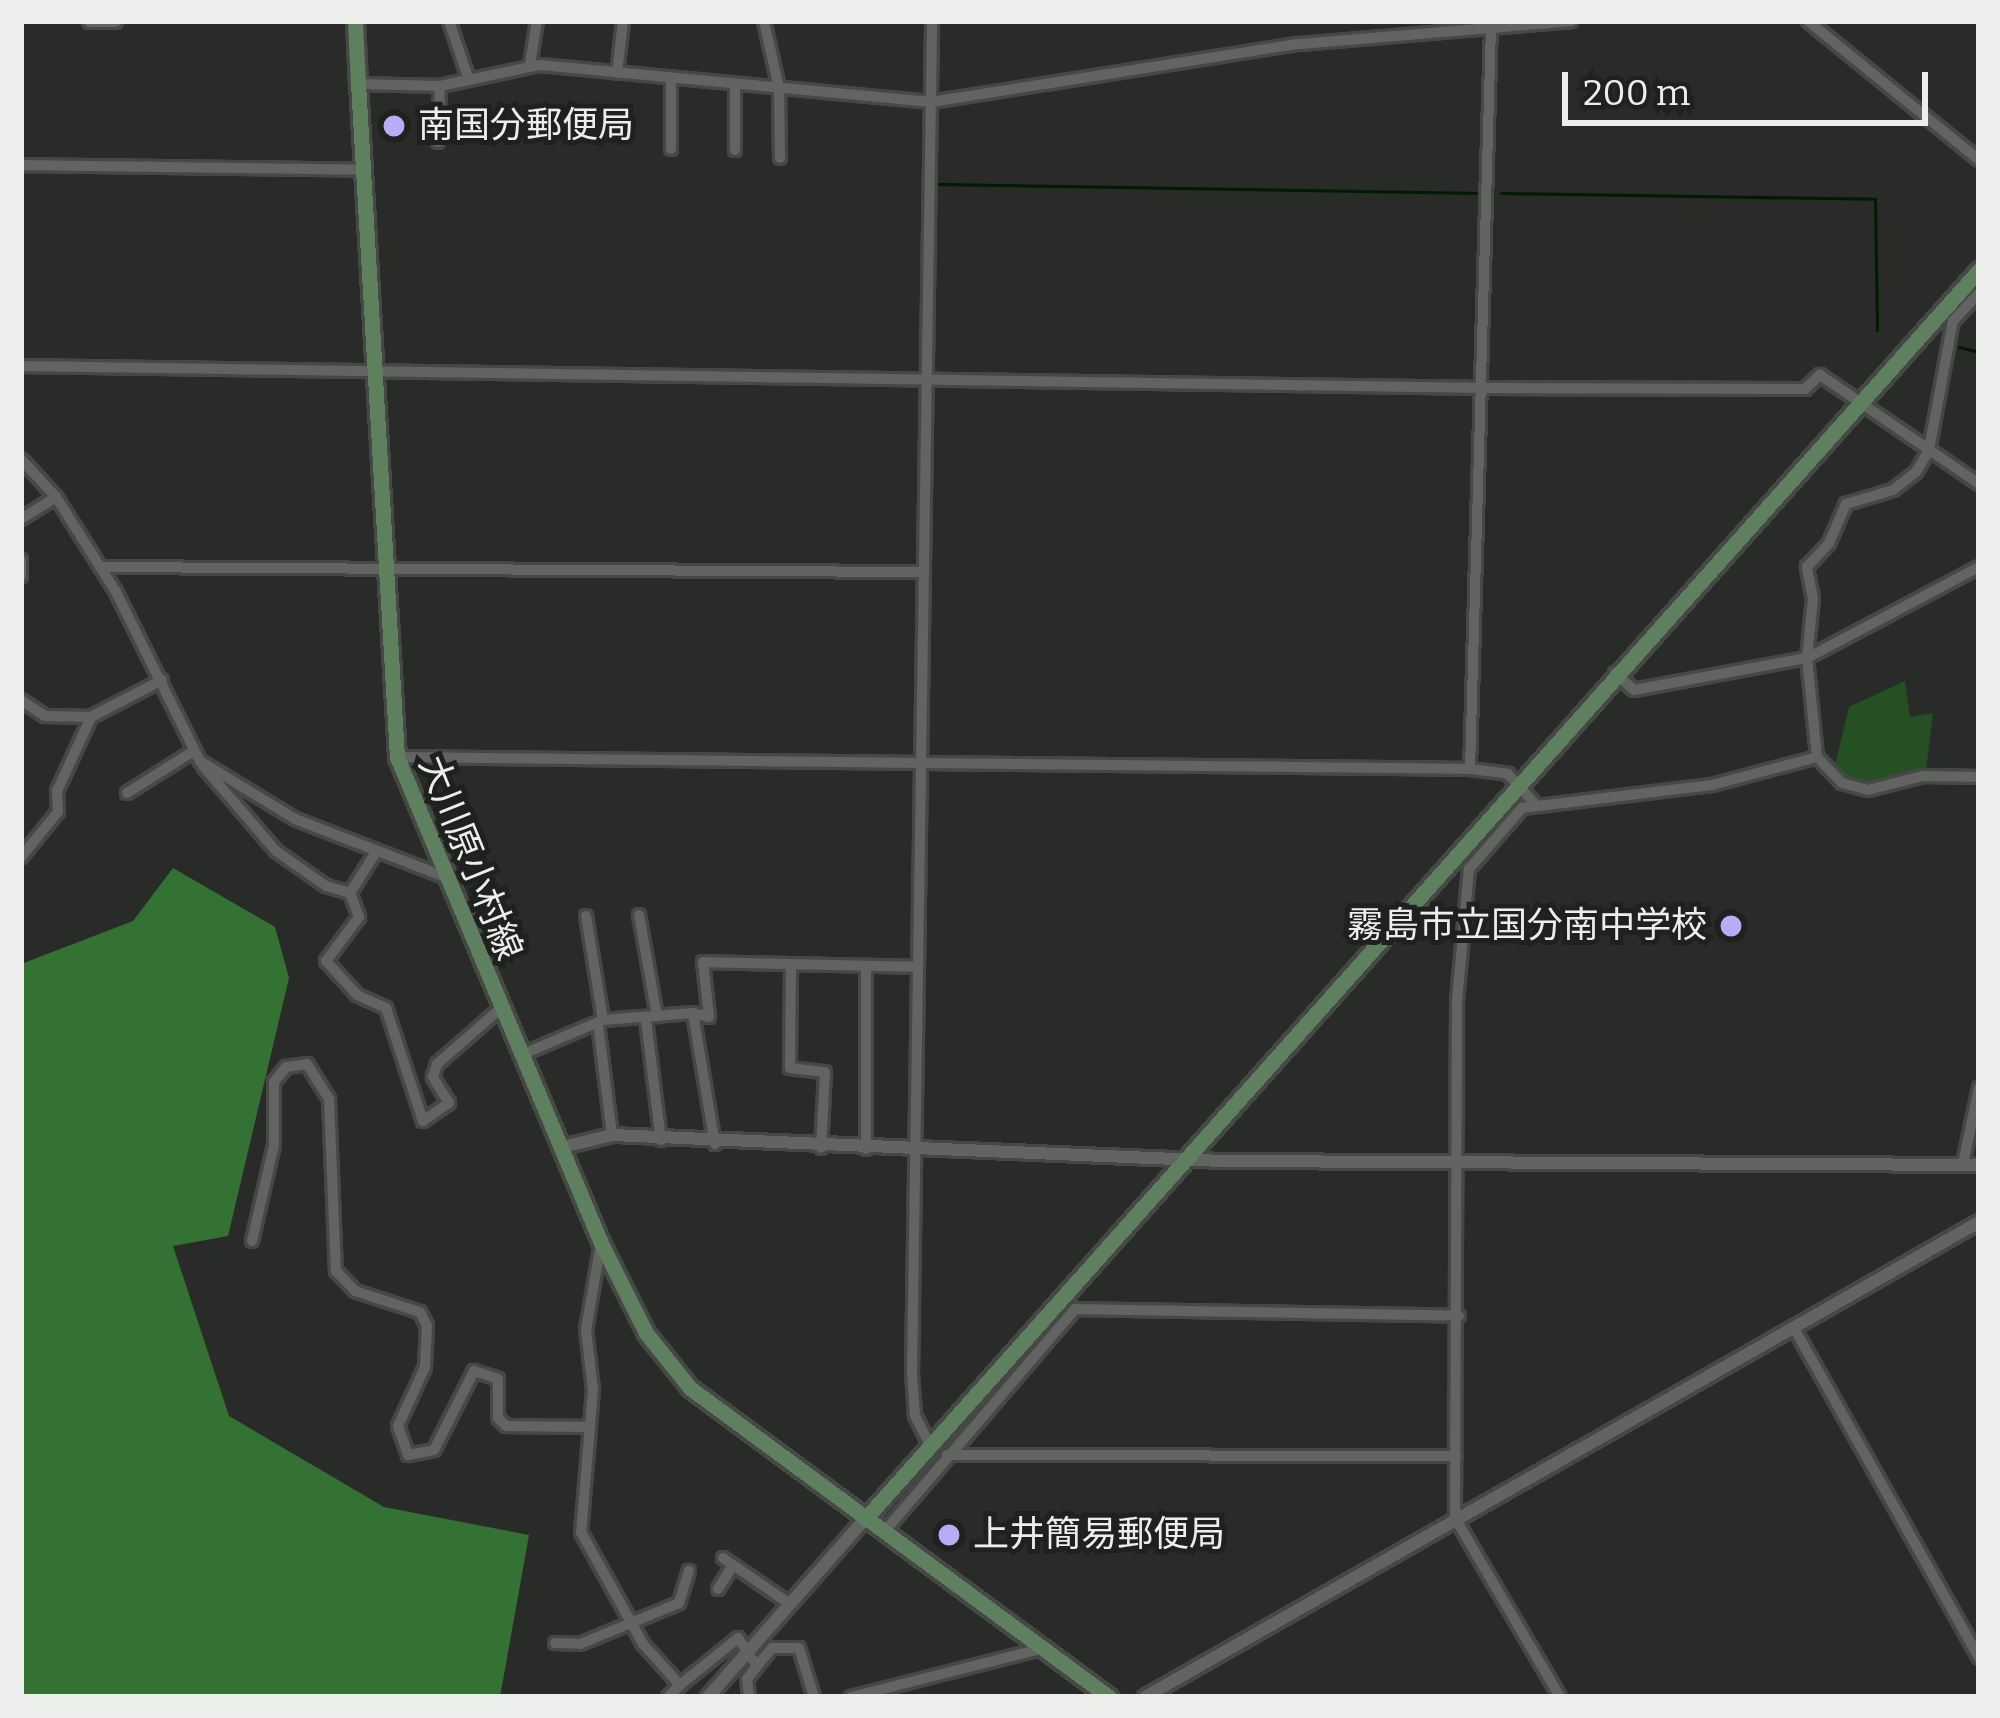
<!DOCTYPE html>
<html>
<head>
<meta charset="utf-8">
<style>
	body { margin:0 }
	#map { position:relative; width:2000px; height:1718px; overflow:hidden; background:#282b28; font-family:Bitter,"Noto Sans JP",serif }
	div>[style] { position:absolute }
	[style*='--x'] { left:calc(var(--x)*1px); top:calc(var(--y)*1px); width:calc(var(--w)*1px); rotate:calc(var(--a)*1deg) }
	.green>* { inset:0; background:#245024 }
	.forest>* { inset:0; background:#347234 }
	.stream>* { height:3px; margin:-1.5px; padding:0 1.5px; transform-origin:1.5px; border-radius:1.5px; background:#001b00 }
	.roads { filter:drop-shadow(3px 0 #464846) drop-shadow(-3px 0 #464846) drop-shadow(0 3px #464846) drop-shadow(0 -3px #464846) }
	.minor>* { height:10px; margin:-5px; padding:0 5px; transform-origin:5px; border-radius:5px; background:#616461 }
	.tertiary>* { height:12px; margin:-6px; padding:0 6px; transform-origin:6px; border-radius:6px; background:#616461 }
	.secondary>* { height:15px; margin:-7.5px; padding:0 7.5px; transform-origin:7.5px; border-radius:7.5px; background:#5e805e }
	.dots>* { width:33px; height:33px; translate:-50% -50%; box-sizing:border-box; border:6px solid #1f211f; border-radius:50% }
	span { translate:-50% -50%; white-space:nowrap; text-align:center; line-height:1.15; -webkit-text-stroke:10px #1f211f; paint-order:stroke }
	.poi-label { font-size:36px; color:#eceeec }
	.left { translate:0 -50%; text-align:left }
	.right { translate:-100% -50%; text-align:right }
	.street-label { font-size:36px; color:#eceeec }
	.frame { position:absolute; inset:0; border:24px solid #eceeec; pointer-events:none }
	.scale { position:absolute; left:1562px; top:72px; width:366px; height:54px; box-sizing:border-box; border:6px solid #eceeec; border-top:0; padding-left:15px; font-size:36px; line-height:42px; white-space:nowrap; color:#eceeec; -webkit-text-stroke:9px #1f211f; paint-order:stroke }
</style>
</head>
<body>
<div id="map">
	<div class="green">
		<i style="clip-path:polygon(1905px 681px,1910px 717px,1933px 713px,1926px 771px,1856px 783px,1834px 769px,1849px 707px)"></i>
	</div>
	<div class="forest">
		<i style="clip-path:polygon(173px 868px,275px 927px,289px 978px,228px 1236px,173px 1246px,229px 1416px,384px 1507px,529px 1535px,500px 1697px,21px 1697px,21px 964px,133px 921px)"></i>
	</div>
	<div class="stream">
		<i style="--x:939;--y:184;--w:544;--a:0.95"></i>
		<i style="--x:1501;--y:193;--w:374;--a:0.9"></i>
		<i style="--x:1875;--y:199;--w:131;--a:89.1"></i>
		<i style="--x:1959;--y:347;--w:21;--a:14"></i>
	</div>
	<div class="roads">
		<div class="minor">
			<i style="--x:449;--y:21;--w:62;--a:71.3"></i>
			<i style="--x:764;--y:21;--w:69;--a:77.4"></i>
			<i style="--x:779;--y:88;--w:70;--a:89.2"></i>
			<i style="--x:1808;--y:21;--w:220;--a:39.1"></i>
			<i style="--x:530;--y:65;--w:45;--a:-81"></i>
			<i style="--x:617;--y:73;--w:52;--a:-83.4"></i>
			<i style="--x:671;--y:79;--w:70;--a:90"></i>
			<i style="--x:358;--y:84;--w:82;--a:1.4"></i>
			<i style="--x:440;--y:86;--w:102;--a:-11.9"></i>
			<i style="--x:540;--y:65;--w:393;--a:5.4"></i>
			<i style="--x:931;--y:102;--w:373;--a:-9"></i>
			<i style="--x:1299;--y:44;--w:273;--a:-4.8"></i>
			<i style="--x:438;--y:142;--w:56;--a:-88"></i>
			<i style="--x:735;--y:150;--w:65;--a:-90"></i>
			<i style="--x:21;--y:165;--w:341;--a:0.8"></i>
			<i style="--x:21;--y:366;--w:1465;--a:0.86"></i>
			<i style="--x:1486;--y:388;--w:319;--a:0.2"></i>
			<i style="--x:1805;--y:389;--w:21;--a:-43"></i>
			<i style="--x:1820;--y:375;--w:193;--a:34.4"></i>
			<i style="--x:21;--y:459;--w:52;--a:47.4"></i>
			<i style="--x:56;--y:497;--w:112;--a:57.7"></i>
			<i style="--x:116;--y:592;--w:189;--a:63.6"></i>
			<i style="--x:200;--y:761;--w:111;--a:31.4"></i>
			<i style="--x:295;--y:819;--w:159;--a:21.1"></i>
			<i style="--x:21;--y:519;--w:41;--a:-32.2"></i>
			<i style="--x:21;--y:560;--w:16;--a:90"></i>
			<i style="--x:100;--y:567;--w:824;--a:0.35"></i>
			<i style="--x:1979;--y:567;--w:195;--a:152.1"></i>
			<i style="--x:1807;--y:658;--w:100;--a:84.2"></i>
			<i style="--x:1817;--y:757;--w:36;--a:46"></i>
			<i style="--x:1842;--y:783;--w:27;--a:15"></i>
			<i style="--x:1868;--y:790;--w:57;--a:-14.3"></i>
			<i style="--x:1923;--y:776;--w:56;--a:1"></i>
			<i style="--x:1615;--y:673;--w:25;--a:42"></i>
			<i style="--x:1634;--y:690;--w:176;--a:-10.5"></i>
			<i style="--x:1807;--y:658;--w:59;--a:-84.2"></i>
			<i style="--x:1813;--y:599;--w:33;--a:-101"></i>
			<i style="--x:1807;--y:567;--w:33;--a:-47"></i>
			<i style="--x:1829;--y:543;--w:43;--a:-66.4"></i>
			<i style="--x:1846;--y:504;--w:49;--a:-16.6"></i>
			<i style="--x:1893;--y:490;--w:29;--a:-38"></i>
			<i style="--x:1916;--y:472;--w:26;--a:-59"></i>
			<i style="--x:1929;--y:450;--w:131;--a:-79.5"></i>
			<i style="--x:1953;--y:321;--w:38;--a:-47"></i>
			<i style="--x:21;--y:700;--w:29;--a:34"></i>
			<i style="--x:45;--y:716;--w:46;--a:1.2"></i>
			<i style="--x:397;--y:757;--w:1073;--a:0.64"></i>
			<i style="--x:1470;--y:769;--w:38;--a:7"></i>
			<i style="--x:1508;--y:774;--w:40;--a:48"></i>
			<i style="--x:203;--y:766;--w:112;--a:49.3"></i>
			<i style="--x:276;--y:851;--w:61;--a:35"></i>
			<i style="--x:326;--y:886;--w:25;--a:16"></i>
			<i style="--x:350;--y:893;--w:49;--a:-57.6"></i>
			<i style="--x:1470;--y:769;--w:741;--a:-88.38"></i>
			<i style="--x:127;--y:793;--w:77;--a:-32.2"></i>
			<i style="--x:21;--y:857;--w:58;--a:-50.6"></i>
			<i style="--x:58;--y:812;--w:21;--a:-93"></i>
			<i style="--x:57;--y:791;--w:81;--a:-65.3"></i>
			<i style="--x:91;--y:717;--w:80;--a:-27.5"></i>
			<i style="--x:350;--y:893;--w:26;--a:69"></i>
			<i style="--x:359;--y:917;--w:55;--a:126.9"></i>
			<i style="--x:326;--y:961;--w:46;--a:47.6"></i>
			<i style="--x:357;--y:995;--w:32;--a:24"></i>
			<i style="--x:386;--y:1008;--w:119;--a:71.9"></i>
			<i style="--x:423;--y:1121;--w:32;--a:-35"></i>
			<i style="--x:449;--y:1103;--w:31;--a:-122"></i>
			<i style="--x:433;--y:1077;--w:14;--a:-73"></i>
			<i style="--x:437;--y:1064;--w:82;--a:-41.1"></i>
			<i style="--x:639;--y:915;--w:103;--a:79.9"></i>
			<i style="--x:586;--y:916;--w:105;--a:80.7"></i>
			<i style="--x:791;--y:965;--w:103;--a:90.6"></i>
			<i style="--x:790;--y:1068;--w:35;--a:7"></i>
			<i style="--x:825;--y:1072;--w:76;--a:93"></i>
			<i style="--x:693;--y:1013;--w:16;--a:14"></i>
			<i style="--x:709;--y:1017;--w:55;--a:-96.2"></i>
			<i style="--x:703;--y:962;--w:215;--a:1.3"></i>
			<i style="--x:646;--y:1020;--w:121;--a:82.9"></i>
			<i style="--x:598;--y:1024;--w:112;--a:82.8"></i>
			<i style="--x:521;--y:1055;--w:89;--a:-23.1"></i>
			<i style="--x:603;--y:1020;--w:90;--a:-4.4"></i>
			<i style="--x:693;--y:1013;--w:133;--a:80.5"></i>
			<i style="--x:866;--y:1149;--w:183;--a:-90"></i>
			<i style="--x:1963;--y:1164;--w:78;--a:-78.1"></i>
			<i style="--x:252;--y:1241;--w:98;--a:-77.1"></i>
			<i style="--x:274;--y:1145;--w:63;--a:-90"></i>
			<i style="--x:274;--y:1082;--w:19;--a:-51"></i>
			<i style="--x:286;--y:1067;--w:21;--a:-8"></i>
			<i style="--x:307;--y:1064;--w:41;--a:57.8"></i>
			<i style="--x:329;--y:1099;--w:172;--a:87.7"></i>
			<i style="--x:336;--y:1271;--w:28;--a:46"></i>
			<i style="--x:355;--y:1291;--w:68;--a:17.9"></i>
			<i style="--x:420;--y:1312;--w:16;--a:63"></i>
			<i style="--x:427;--y:1326;--w:41;--a:92.8"></i>
			<i style="--x:425;--y:1367;--w:65;--a:114.6"></i>
			<i style="--x:398;--y:1426;--w:31;--a:71"></i>
			<i style="--x:408;--y:1455;--w:26;--a:-11"></i>
			<i style="--x:434;--y:1450;--w:89;--a:-63.1"></i>
			<i style="--x:474;--y:1371;--w:25;--a:18"></i>
			<i style="--x:498;--y:1379;--w:39;--a:90"></i>
			<i style="--x:498;--y:1418;--w:11;--a:45"></i>
			<i style="--x:506;--y:1426;--w:81;--a:0.7"></i>
			<i style="--x:601;--y:1243;--w:88;--a:99.8"></i>
			<i style="--x:586;--y:1330;--w:60;--a:83.3"></i>
			<i style="--x:593;--y:1390;--w:143;--a:94.8"></i>
			<i style="--x:581;--y:1532;--w:128;--a:61"></i>
			<i style="--x:643;--y:1644;--w:55;--a:47.9"></i>
			<i style="--x:680;--y:1685;--w:17;--a:135"></i>
			<i style="--x:1794;--y:1328;--w:378;--a:60.7"></i>
			<i style="--x:930;--y:1445;--w:34;--a:-117"></i>
			<i style="--x:915;--y:1415;--w:41;--a:-94.2"></i>
			<i style="--x:912;--y:1374;--w:1353;--a:-89.15"></i>
			<i style="--x:947;--y:1455;--w:509;--a:0.11"></i>
			<i style="--x:884;--y:1532;--w:294;--a:-49.4"></i>
			<i style="--x:1075;--y:1309;--w:384;--a:1"></i>
			<i style="--x:723;--y:1558;--w:81;--a:34.5"></i>
			<i style="--x:718;--y:1589;--w:28;--a:-58"></i>
			<i style="--x:555;--y:1643;--w:25;--a:2"></i>
			<i style="--x:580;--y:1644;--w:107;--a:-22.5"></i>
			<i style="--x:679;--y:1603;--w:34;--a:-73"></i>
			<i style="--x:680;--y:1685;--w:75;--a:-39"></i>
			<i style="--x:738;--y:1638;--w:34;--a:56"></i>
			<i style="--x:757;--y:1666;--w:23;--a:-50"></i>
			<i style="--x:772;--y:1648;--w:27;--a:0"></i>
			<i style="--x:799;--y:1648;--w:51;--a:73"></i>
			<i style="--x:749;--y:1697;--w:18;--a:-96"></i>
			<i style="--x:747;--y:1679;--w:16;--a:-52"></i>
			<i style="--x:851;--y:1697;--w:199;--a:-14.2"></i>
			<i style="--x:1560;--y:1697;--w:208;--a:-120.4"></i>
			<i style="--x:1455;--y:1518;--w:517;--a:-89.78"></i>
			<i style="--x:1457;--y:1001;--w:133;--a:-84.8"></i>
			<i style="--x:1469;--y:869;--w:81;--a:-49"></i>
			<i style="--x:1522;--y:808;--w:191;--a:-6.9"></i>
			<i style="--x:1712;--y:785;--w:109;--a:-14.9"></i>
		</div>
		<div class="tertiary">
			<i style="--x:90;--y:21;--w:25;--a:0"></i>
			<i style="--x:563;--y:1147;--w:50;--a:-13.8"></i>
			<i style="--x:612;--y:1135;--w:612;--a:2.44"></i>
			<i style="--x:1223;--y:1161;--w:756;--a:0.3"></i>
			<i style="--x:708;--y:1697;--w:237;--a:-48.6"></i>
			<i style="--x:1145;--y:1697;--w:960;--a:-29.66"></i>
		</div>
		<div class="secondary">
			<i style="--x:355;--y:21;--w:63;--a:87.3"></i>
			<i style="--x:358;--y:83;--w:675;--a:86.69"></i>
			<i style="--x:397;--y:757;--w:527;--a:67.23"></i>
			<i style="--x:601;--y:1243;--w:101;--a:63.4"></i>
			<i style="--x:646;--y:1333;--w:70;--a:51.3"></i>
			<i style="--x:690;--y:1388;--w:521;--a:36.41"></i>
			<i style="--x:865;--y:1519;--w:1674;--a:-48.27"></i>
		</div>
	</div>
	<div class="dots">
		<i style="left:394px;top:126px;background:#bbaaf6"></i>
		<i style="left:1731px;top:926px;background:#bbaaf6"></i>
		<i style="left:949px;top:1535px;background:#bbaaf6"></i>
	</div>
	<div class="poi-label">
		<span class="left" style="left:418px;top:126px">南国分郵便局</span>
		<span class="right" style="left:1707px;top:926px">霧島市立国分南中学校</span>
		<span class="left" style="left:973px;top:1535px">上井簡易郵便局</span>
	</div>
	<div class="street-label">
		<span style="left:470px;top:858px;rotate:68deg">大川原小村線</span>
	</div>
	<div class="frame"></div>
	<div class="scale">200 m</div>
</div>
</body>
</html>
